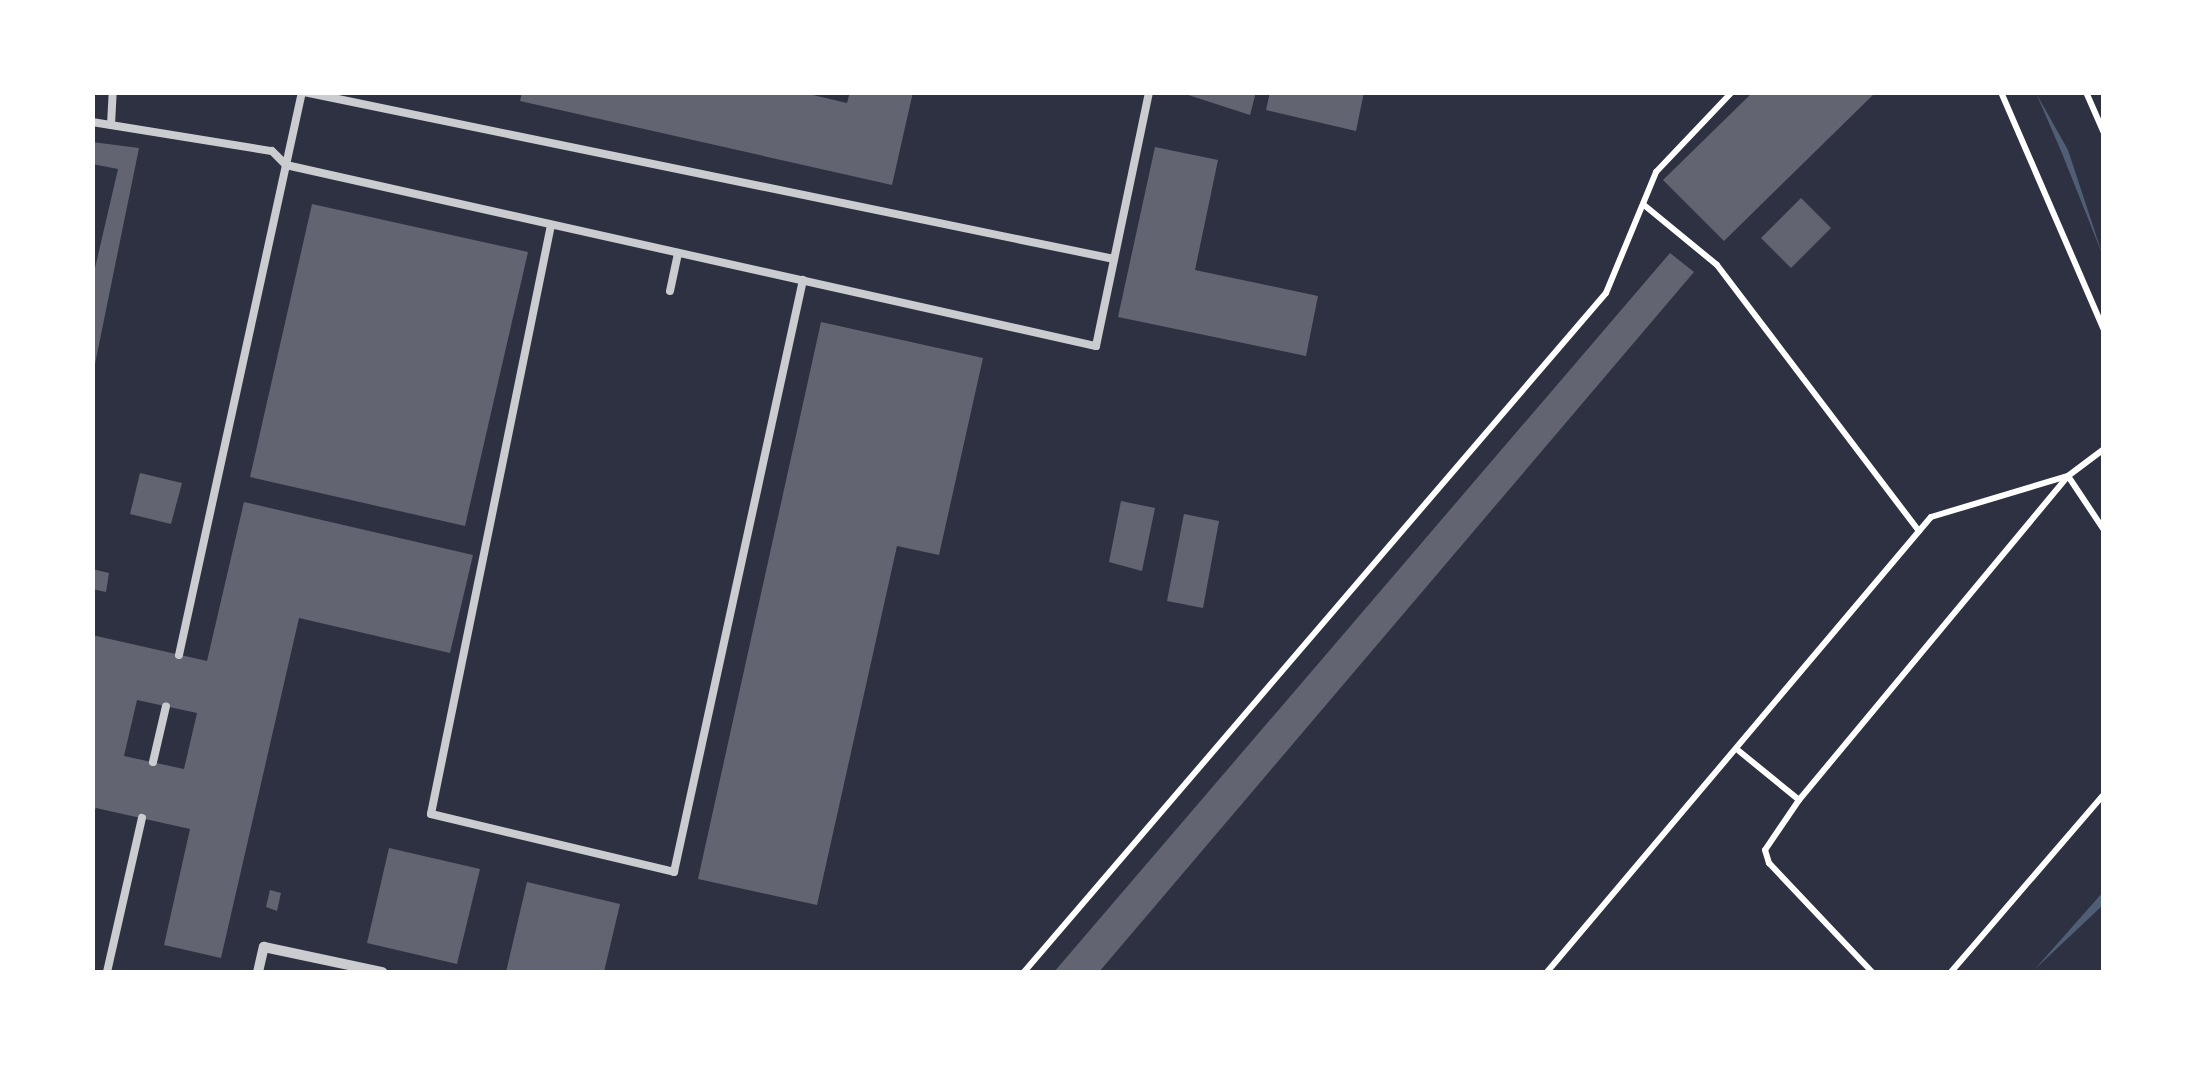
<!DOCTYPE html>
<html>
<head>
<meta charset="utf-8">
<style>
	body { margin:0 }
	#map { position:relative; width:2196px; height:1065px; overflow:hidden; background:#2d3142; font-family:"DejaVu Sans",sans-serif }
	div>[style] { position:absolute }
	[style*='--x'] { left:calc(var(--x)*1px); top:calc(var(--y)*1px); width:calc(var(--w)*1px); rotate:calc(var(--a)*1deg) }
	.water>* { inset:0; background:#4f5d75 }
	.building>* { inset:0; background:#626471 }
	.path>* { height:6px; margin:-3px; padding:0 3px; transform-origin:3px; border-radius:3px; background:#fff }
	.service>* { height:8px; margin:-4px; padding:0 4px; transform-origin:4px; border-radius:4px; background:#caccd0 }
	.minor>* { height:10px; margin:-5px; padding:0 5px; transform-origin:5px; border-radius:5px; background:#caccd0 }
	span { translate:-50% -50%; white-space:nowrap; text-align:center; line-height:1.15; -webkit-text-stroke:8px #fff; paint-order:stroke }
	.frame { position:absolute; inset:0; border:95px solid #fff; pointer-events:none }
</style>
</head>
<body>
<div id="map">
	<div class="water">
		<i style="clip-path:polygon(2036px 93px,2068px 150px,2103px 256px,2061px 151px)"></i>
		<i style="clip-path:polygon(2103px 892px,2103px 905px,2032px 972px,2035px 969px)"></i>
	</div>
	<div class="building">
		<i style="clip-path:polygon(522px 92px,800px 92px,847px 103px,850px 92px,913px 92px,892px 185px,520px 101px)"></i>
		<i style="clip-path:polygon(1179px 92px,1256px 92px,1250px 115px)"></i>
		<i style="clip-path:polygon(1270px 92px,1364px 92px,1356px 131px,1266px 110px)"></i>
		<i style="clip-path:polygon(1753px 92px,1876px 92px,1724px 241px,1663px 180px)"></i>
		<i style="clip-path:polygon(92px 142px,139px 148px,94px 369px,92px 281px,118px 169px,92px 164px)"></i>
		<i style="clip-path:polygon(1155px 147px,1218px 160px,1195px 270px,1318px 296px,1306px 356px,1118px 317px)"></i>
		<i style="clip-path:polygon(1801px 198px,1831px 228px,1791px 268px,1761px 238px)"></i>
		<i style="clip-path:polygon(312px 204px,528px 252px,465px 526px,250px 477px)"></i>
		<i style="clip-path:polygon(1670px 253px,1694px 272px,1099px 972px,1054px 972px)"></i>
		<i style="clip-path:polygon(821px 322px,983px 358px,939px 555px,897px 546px,817px 905px,698px 879px)"></i>
		<i style="clip-path:polygon(140px 473px,182px 483px,171px 524px,130px 514px)"></i>
		<i style="clip-path:polygon(1121px 501px,1155px 508px,1142px 571px,1109px 562px)"></i>
		<i style="clip-path:polygon(evenodd,244px 502px,473px 555px,450px 653px,299px 618px,221px 958px,164px 945px,190px 829px,96px 808px,92px 814px,92px 635px,207px 661px,244px 502px,137px 700px,197px 713px,184px 769px,124px 756px,137px 700px)"></i>
		<i style="clip-path:polygon(1184px 514px,1219px 521px,1203px 608px,1167px 601px)"></i>
		<i style="clip-path:polygon(92px 569px,109px 573px,106px 592px,92px 589px)"></i>
		<i style="clip-path:polygon(389px 848px,480px 869px,457px 964px,367px 943px)"></i>
		<i style="clip-path:polygon(527px 882px,620px 904px,604px 972px,506px 972px)"></i>
		<i style="clip-path:polygon(270px 890px,281px 893px,277px 911px,266px 907px)"></i>
	</div>
	<div class="path">
		<i style="--x:2001;--y:92;--w:259;--a:66.6"></i>
		<i style="--x:2086;--y:92;--w:45;--a:66.3"></i>
		<i style="--x:1644;--y:205;--w:94;--a:39.4"></i>
		<i style="--x:1717;--y:265;--w:334;--a:52.8"></i>
		<i style="--x:2068;--y:476;--w:65;--a:56.3"></i>
		<i style="--x:1739;--y:751;--w:77;--a:39.2"></i>
		<i style="--x:1799;--y:800;--w:421;--a:-50.3"></i>
		<i style="--x:2068;--y:476;--w:45;--a:-36.9"></i>
		<i style="--x:1799;--y:800;--w:60;--a:124.2"></i>
		<i style="--x:1765;--y:850;--w:14;--a:73"></i>
		<i style="--x:1769;--y:863;--w:150;--a:46.6"></i>
		<i style="--x:1024;--y:972;--w:894;--a:-49.4"></i>
		<i style="--x:1606;--y:293;--w:131;--a:-67.5"></i>
		<i style="--x:1656;--y:172;--w:110;--a:-46.5"></i>
		<i style="--x:1547;--y:972;--w:595;--a:-49.84"></i>
		<i style="--x:1931;--y:517;--w:143;--a:-16.7"></i>
		<i style="--x:1951;--y:972;--w:235;--a:-49.3"></i>
	</div>
	<div class="service">
		<i style="--x:304;--y:92;--w:827;--a:11.65"></i>
		<i style="--x:92;--y:122;--w:182;--a:9.2"></i>
		<i style="--x:272;--y:151;--w:20;--a:45"></i>
		<i style="--x:286;--y:165;--w:830;--a:12.6"></i>
		<i style="--x:1096;--y:346;--w:259;--a:-78.2"></i>
		<i style="--x:111;--y:125;--w:33;--a:-87"></i>
		<i style="--x:551;--y:225;--w:601;--a:101.52"></i>
		<i style="--x:431;--y:814;--w:250;--a:13.4"></i>
		<i style="--x:674;--y:872;--w:606;--a:-77.71"></i>
		<i style="--x:670;--y:291;--w:39;--a:-78"></i>
		<i style="--x:179;--y:655;--w:576;--a:-77.68"></i>
		<i style="--x:153;--y:762;--w:57;--a:-76.9"></i>
		<i style="--x:107;--y:972;--w:158;--a:-77.2"></i>
	</div>
	<div class="minor">
		<i style="--x:258;--y:972;--w:26;--a:-77"></i>
		<i style="--x:264;--y:947;--w:121;--a:12"></i>
	</div>
	<div class="frame"></div>
</div>
</body>
</html>
